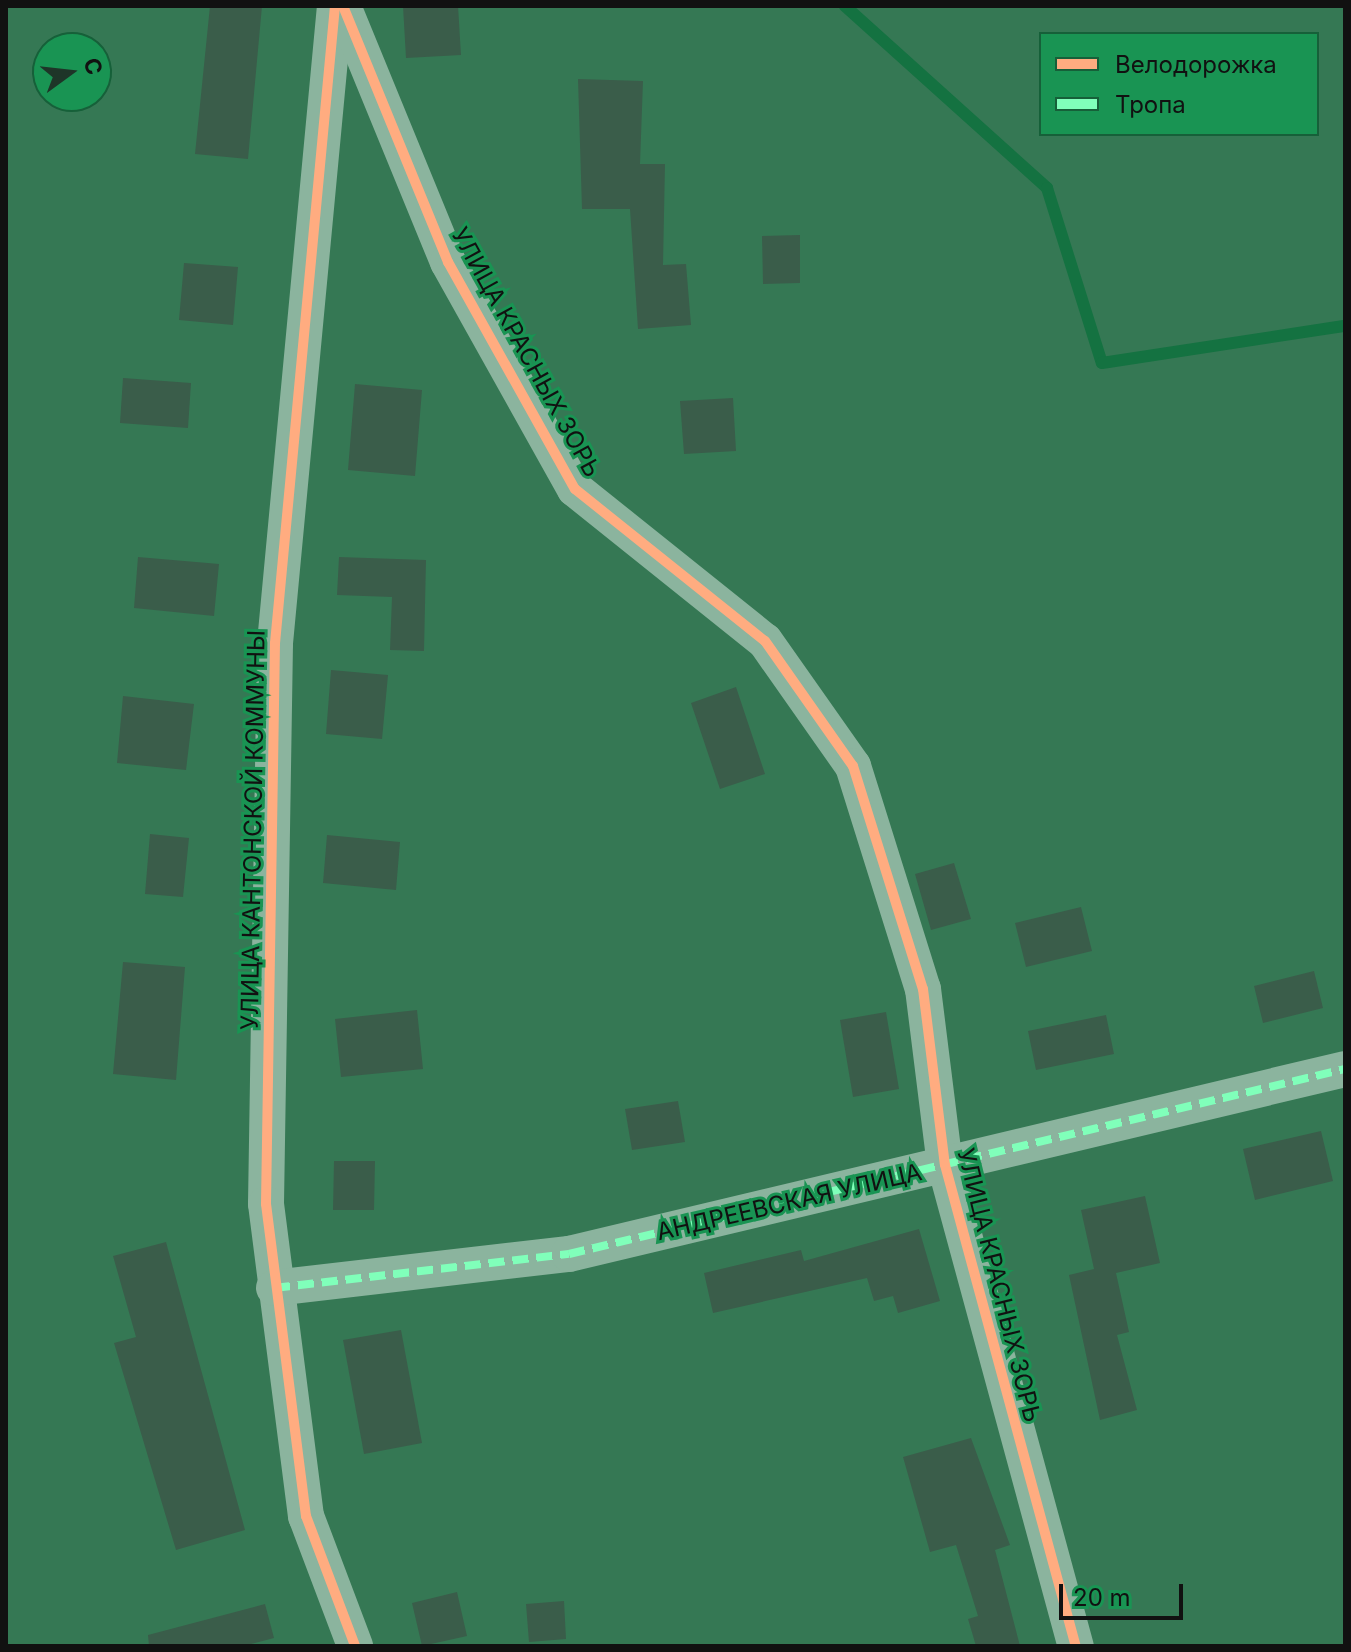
<!DOCTYPE html>
<html>
<head>
<meta charset="utf-8">
<style>
	body { margin:0 }
	#map { position:relative; width:1351px; height:1652px; overflow:hidden; background:#357854; font-family:Inter,sans-serif }
	div>[style] { position:absolute }
	[style*='--x'] { left:calc(var(--x)*1px); top:calc(var(--y)*1px); width:calc(var(--w)*1px); rotate:calc(var(--a)*1deg) }
	.stream>* { height:12px; margin:-6px; padding:0 6px; transform-origin:6px; border-radius:6px; background:#147241 }
	.building>* { inset:0; background:#3a5d4a }
	.minor>* { height:36px; margin:-18px; padding:0 18px; transform-origin:18px; border-radius:18px; background:#8bb49e }
	.quiet>* { height:8px; margin-top:-4px; transform-origin:0; background:repeating-linear-gradient(90deg,#80ffba 0 16px,transparent 0 24px) }
	.cycleway>* { height:10px; margin:-5px; padding:0 5px; transform-origin:5px; border-radius:5px; background:#ffac80 }
	span { translate:-50% -50%; white-space:nowrap; text-align:center; line-height:1.15; -webkit-text-stroke:6px #199453; paint-order:stroke }
	.street-label { font-size:24px; color:#111 }
	.frame { position:absolute; inset:0; border:8px solid #111; pointer-events:none }
	.legend { position:absolute; left:1039px; top:32px; width:280px; height:104px; box-sizing:border-box; background:#199453; border:2px solid #166039; margin:0; padding:10px 14px; list-style:none; font-size:24px; color:#111 }
	.legend li { display:flex; align-items:center; gap:16px; height:40px }
	.legend b { width:40px; border:2px solid #166039 }
	.north { position:absolute; left:32px; top:32px; width:80px; height:80px; box-sizing:border-box; background:#199453; border:2px solid #166039; border-radius:50%; rotate:75deg; font-size:22px; font-weight:700; line-height:32px; text-align:center; color:#111 }
	.north::after { content:''; display:block; margin:auto; width:28px; height:36px; background:#1e3528; clip-path:polygon(50% 0,100% 100%,50% 72%,0 100%) }
	.scale { position:absolute; left:1059px; top:1584px; width:124px; height:36px; box-sizing:border-box; border:4px solid #111; border-top:0; padding-left:10px; font-size:24px; line-height:28px; white-space:nowrap; color:#111; -webkit-text-stroke:6px #199453; paint-order:stroke }
</style>
</head>
<body>
<div id="map">
	<div class="stream">
		<i style="--x:845;--y:6;--w:272;--a:42"></i>
		<i style="--x:1047;--y:188;--w:183;--a:72.6"></i>
		<i style="--x:1102;--y:363;--w:246;--a:-8.7"></i>
	</div>
	<div class="building">
		<i style="clip-path:polygon(210px 6px,262px 6px,248px 159px,195px 154px)"></i>
		<i style="clip-path:polygon(403px 6px,458px 6px,461px 55px,406px 58px)"></i>
		<i style="clip-path:polygon(578px 79px,643px 81px,640px 164px,665px 164px,663px 265px,686px 264px,691px 325px,638px 329px,630px 209px,582px 209px)"></i>
		<i style="clip-path:polygon(800px 235px,800px 283px,763px 284px,762px 236px)"></i>
		<i style="clip-path:polygon(184px 263px,238px 267px,233px 325px,179px 320px)"></i>
		<i style="clip-path:polygon(123px 378px,191px 383px,188px 428px,120px 423px)"></i>
		<i style="clip-path:polygon(355px 384px,422px 390px,415px 476px,348px 470px)"></i>
		<i style="clip-path:polygon(733px 398px,736px 451px,684px 454px,680px 401px)"></i>
		<i style="clip-path:polygon(138px 557px,219px 564px,214px 616px,134px 608px)"></i>
		<i style="clip-path:polygon(339px 557px,426px 560px,424px 651px,390px 650px,392px 597px,337px 595px)"></i>
		<i style="clip-path:polygon(331px 670px,388px 675px,382px 739px,326px 734px)"></i>
		<i style="clip-path:polygon(736px 687px,765px 774px,720px 789px,691px 703px)"></i>
		<i style="clip-path:polygon(123px 696px,194px 704px,186px 770px,117px 763px)"></i>
		<i style="clip-path:polygon(150px 834px,189px 838px,183px 897px,145px 894px)"></i>
		<i style="clip-path:polygon(327px 835px,400px 842px,396px 890px,323px 883px)"></i>
		<i style="clip-path:polygon(954px 863px,971px 919px,931px 930px,915px 874px)"></i>
		<i style="clip-path:polygon(1081px 907px,1092px 951px,1026px 967px,1015px 923px)"></i>
		<i style="clip-path:polygon(123px 962px,185px 967px,176px 1080px,113px 1074px)"></i>
		<i style="clip-path:polygon(1314px 971px,1323px 1008px,1263px 1023px,1254px 986px)"></i>
		<i style="clip-path:polygon(417px 1010px,423px 1069px,341px 1077px,335px 1019px)"></i>
		<i style="clip-path:polygon(886px 1012px,899px 1089px,853px 1097px,840px 1020px)"></i>
		<i style="clip-path:polygon(1106px 1015px,1114px 1054px,1036px 1070px,1028px 1031px)"></i>
		<i style="clip-path:polygon(678px 1101px,685px 1142px,632px 1150px,625px 1109px)"></i>
		<i style="clip-path:polygon(1321px 1131px,1333px 1181px,1255px 1200px,1243px 1149px)"></i>
		<i style="clip-path:polygon(334px 1161px,375px 1161px,374px 1210px,333px 1210px)"></i>
		<i style="clip-path:polygon(1145px 1196px,1160px 1263px,1116px 1273px,1129px 1332px,1117px 1335px,1137px 1410px,1100px 1420px,1069px 1275px,1094px 1269px,1081px 1210px)"></i>
		<i style="clip-path:polygon(919px 1229px,940px 1301px,898px 1313px,893px 1296px,874px 1301px,867px 1278px,713px 1313px,704px 1273px,801px 1250px,804px 1261px)"></i>
		<i style="clip-path:polygon(166px 1242px,245px 1530px,176px 1550px,114px 1343px,136px 1337px,113px 1256px)"></i>
		<i style="clip-path:polygon(401px 1330px,422px 1443px,364px 1454px,343px 1340px)"></i>
		<i style="clip-path:polygon(971px 1438px,1010px 1545px,995px 1550px,1020px 1646px,976px 1646px,968px 1619px,978px 1616px,956px 1545px,930px 1552px,903px 1457px)"></i>
		<i style="clip-path:polygon(457px 1592px,467px 1636px,422px 1646px,412px 1603px)"></i>
		<i style="clip-path:polygon(564px 1601px,566px 1639px,529px 1642px,526px 1604px)"></i>
		<i style="clip-path:polygon(265px 1604px,274px 1638px,243px 1646px,149px 1646px,148px 1635px)"></i>
	</div>
	<div class="minor">
		<i style="--x:335;--y:6;--w:640;--a:95.38"></i>
		<i style="--x:275;--y:643;--w:561;--a:90.92"></i>
		<i style="--x:266;--y:1204;--w:315;--a:82.7"></i>
		<i style="--x:306;--y:1516;--w:139;--a:69.3"></i>
		<i style="--x:343;--y:6;--w:277;--a:67.7"></i>
		<i style="--x:448;--y:262;--w:260;--a:60.8"></i>
		<i style="--x:575;--y:489;--w:243;--a:38.7"></i>
		<i style="--x:765;--y:641;--w:153;--a:54.9"></i>
		<i style="--x:853;--y:766;--w:234;--a:72.6"></i>
		<i style="--x:923;--y:989;--w:177;--a:82.9"></i>
		<i style="--x:945;--y:1165;--w:499;--a:74.8"></i>
		<i style="--x:274;--y:1288;--w:297;--a:-6.6"></i>
		<i style="--x:569;--y:1254;--w:798;--a:-13.41"></i>
	</div>
	<div class="quiet">
		<i style="--x:274;--y:1288;--w:297;--a:-6.6"></i>
		<i style="--x:569;--y:1254;--w:798;--a:-13.41"></i>
	</div>
	<div class="cycleway">
		<i style="--x:335;--y:6;--w:640;--a:95.38"></i>
		<i style="--x:275;--y:643;--w:561;--a:90.92"></i>
		<i style="--x:266;--y:1204;--w:315;--a:82.7"></i>
		<i style="--x:306;--y:1516;--w:139;--a:69.3"></i>
		<i style="--x:343;--y:6;--w:277;--a:67.7"></i>
		<i style="--x:448;--y:262;--w:260;--a:60.8"></i>
		<i style="--x:575;--y:489;--w:243;--a:38.7"></i>
		<i style="--x:765;--y:641;--w:153;--a:54.9"></i>
		<i style="--x:853;--y:766;--w:234;--a:72.6"></i>
		<i style="--x:923;--y:989;--w:177;--a:82.9"></i>
		<i style="--x:945;--y:1165;--w:499;--a:74.8"></i>
	</div>
	<div class="street-label">
		<span style="left:526px;top:352px;rotate:61deg">УЛИЦА КРАСНЫХ ЗОРЬ</span>
		<span style="left:253px;top:830px;rotate:-89deg">УЛИЦА КАНТОНСКОЙ КОММУНЫ</span>
		<span style="left:789px;top:1202px;rotate:-13deg">АНДРЕЕВСКАЯ УЛИЦА</span>
		<span style="left:999px;top:1285px;rotate:76deg">УЛИЦА КРАСНЫХ ЗОРЬ</span>
	</div>
	<div class="frame"></div>
	<ul class="legend">
	<li><b style="height:10px;background:#ffac80"></b>Велодорожка</li>
	<li><b style="height:10px;background:#80ffba"></b>Тропа</li>
	</ul>
	<div class="north">С</div>
	<div class="scale">20 m</div>
</div>
</body>
</html>
